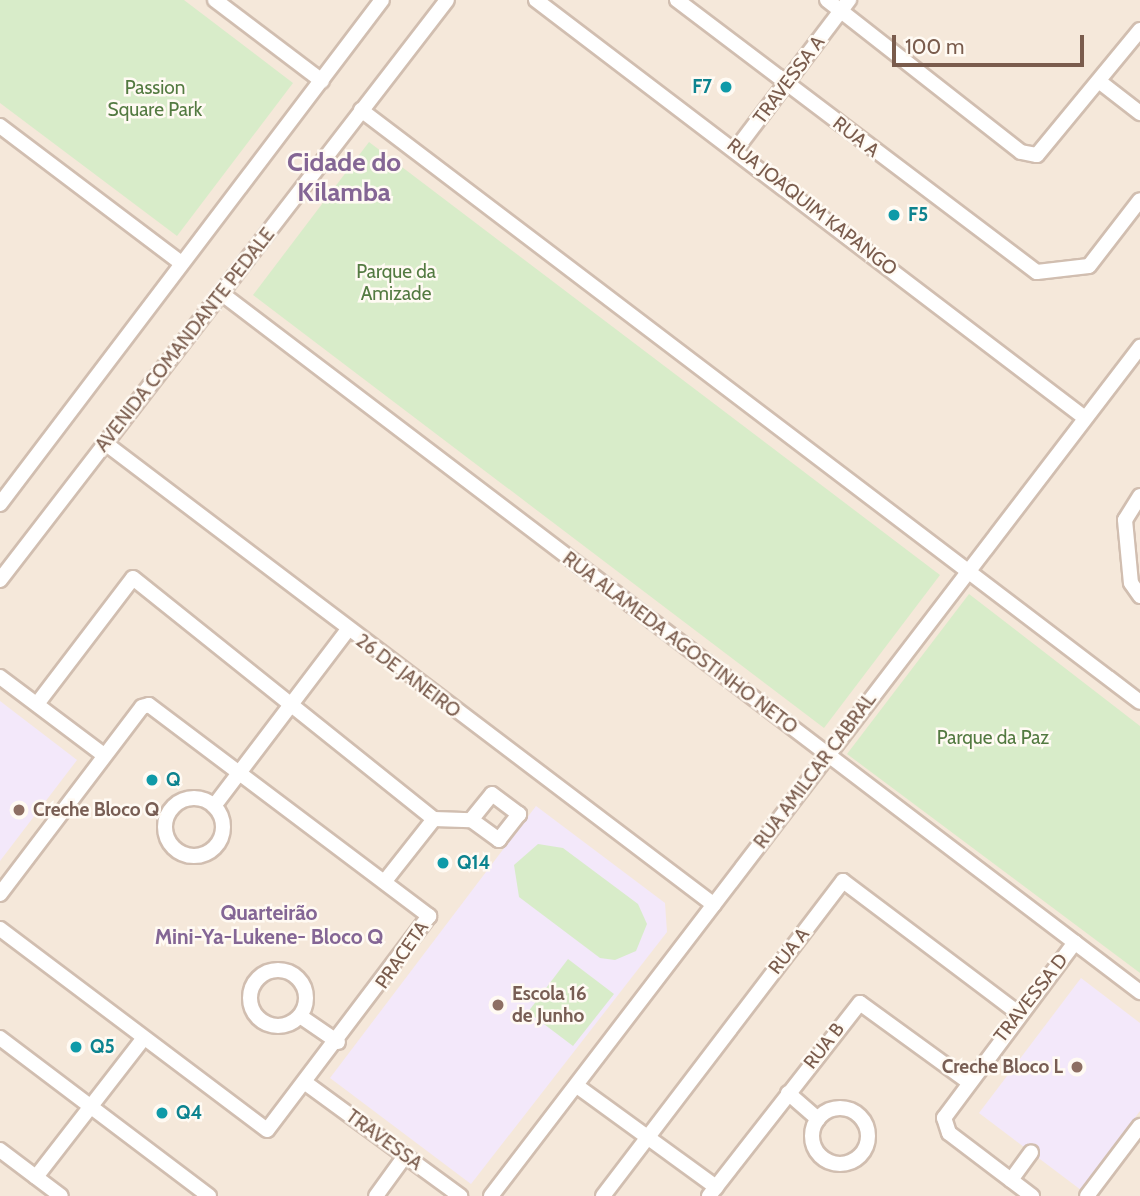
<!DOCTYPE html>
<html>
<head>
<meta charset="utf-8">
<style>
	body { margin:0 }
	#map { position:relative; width:1140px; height:1196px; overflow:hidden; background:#fdf6ec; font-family:Cabin,sans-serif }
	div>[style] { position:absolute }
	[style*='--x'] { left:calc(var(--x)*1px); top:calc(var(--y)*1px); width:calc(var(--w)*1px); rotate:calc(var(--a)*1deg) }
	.residential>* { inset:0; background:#f5e8da }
	.education>* { inset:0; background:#f3e8fa }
	.green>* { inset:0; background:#d8ecc9 }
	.roads { filter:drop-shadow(2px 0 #d1beb0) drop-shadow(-2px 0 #d1beb0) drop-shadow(0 2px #d1beb0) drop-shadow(0 -2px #d1beb0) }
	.minor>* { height:14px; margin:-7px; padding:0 7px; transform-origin:7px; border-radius:7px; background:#fff }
	.minor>.ring { margin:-7px; padding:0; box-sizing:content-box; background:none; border:14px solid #fff; border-radius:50% }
	.dots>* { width:19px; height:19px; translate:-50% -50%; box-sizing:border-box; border:4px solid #fffaf3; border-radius:50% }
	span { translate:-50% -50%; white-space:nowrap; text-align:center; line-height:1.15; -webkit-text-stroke:5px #fffaf3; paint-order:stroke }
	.street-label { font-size:19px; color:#7a5c4d }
	.culture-label { font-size:19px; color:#0d838f; font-weight:700 }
	.right { translate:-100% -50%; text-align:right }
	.left { translate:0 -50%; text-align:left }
	.park-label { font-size:19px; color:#537a41 }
	.education-label { font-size:19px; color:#785e54; font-weight:700 }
	.neighbourhood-label { font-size:21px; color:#846695; font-weight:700 }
	.district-label { font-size:26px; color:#846695; font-weight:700 }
	.scale { position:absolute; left:892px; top:35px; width:192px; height:32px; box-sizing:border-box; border:4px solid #7a5c4d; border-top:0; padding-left:9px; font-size:21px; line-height:24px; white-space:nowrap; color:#7a5c4d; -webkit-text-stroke:5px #fffaf3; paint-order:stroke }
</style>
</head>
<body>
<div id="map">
	<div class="residential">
		<i style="clip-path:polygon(0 0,1140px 0,1140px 1196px,0 1196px)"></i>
	</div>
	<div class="education">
		<i style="clip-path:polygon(0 701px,77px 760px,0 861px)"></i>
		<i style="clip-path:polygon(536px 806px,665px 903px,667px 932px,471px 1184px,330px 1078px)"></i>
		<i style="clip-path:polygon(1081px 978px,1140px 1023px,1140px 1111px,1081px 1190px,979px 1113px)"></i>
	</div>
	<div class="green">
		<i style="clip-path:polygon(0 0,184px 0,293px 83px,177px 236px,0 103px)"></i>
		<i style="clip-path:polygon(369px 142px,940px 575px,824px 728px,253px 295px)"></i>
		<i style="clip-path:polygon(969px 594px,1140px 726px,1140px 973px,847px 754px)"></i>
		<i style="clip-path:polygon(538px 844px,563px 848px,638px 904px,647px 924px,636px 951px,615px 960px,600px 958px,519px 897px,514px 865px)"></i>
		<i style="clip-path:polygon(568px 959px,614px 994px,573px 1046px,528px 1012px)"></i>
	</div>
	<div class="roads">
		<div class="minor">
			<i style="--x:215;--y:0;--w:134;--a:37.1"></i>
			<i style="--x:536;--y:0;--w:690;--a:37.29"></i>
			<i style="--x:677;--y:0;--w:451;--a:37.1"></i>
			<i style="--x:1037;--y:272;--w:52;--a:-6.6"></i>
			<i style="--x:1089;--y:266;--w:83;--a:-52.3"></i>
			<i style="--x:827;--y:0;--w:246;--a:38.1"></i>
			<i style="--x:1021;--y:152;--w:16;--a:11"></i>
			<i style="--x:1037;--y:155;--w:162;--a:-50.5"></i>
			<i style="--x:1100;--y:82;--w:51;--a:37.8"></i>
			<i style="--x:361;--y:110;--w:978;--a:37.23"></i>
			<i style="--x:0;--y:126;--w:227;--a:37.1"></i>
			<i style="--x:737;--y:148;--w:186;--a:-52.9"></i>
			<i style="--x:221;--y:293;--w:1155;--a:37.26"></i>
			<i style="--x:105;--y:443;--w:764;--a:37.18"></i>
			<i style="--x:1140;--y:496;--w:28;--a:122"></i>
			<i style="--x:1125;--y:520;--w:63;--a:84.6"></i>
			<i style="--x:1131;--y:583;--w:16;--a:55"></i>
			<i style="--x:0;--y:504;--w:632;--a:-52.84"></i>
			<i style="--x:0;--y:580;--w:732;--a:-52.38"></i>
			<i style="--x:0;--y:677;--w:130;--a:36.9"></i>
			<i style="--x:37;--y:704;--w:158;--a:-52.7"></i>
			<i style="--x:133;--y:578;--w:386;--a:38.7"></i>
			<i style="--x:434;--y:819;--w:37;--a:2"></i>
			<i style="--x:492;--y:794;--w:34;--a:37"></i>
			<i style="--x:519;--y:814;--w:33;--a:128"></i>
			<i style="--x:499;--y:840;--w:34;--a:-144"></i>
			<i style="--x:471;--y:820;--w:33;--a:-51"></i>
			<i class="ring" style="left:165px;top:798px;width:44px;height:44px"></i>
			<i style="--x:214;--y:806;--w:220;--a:-52.8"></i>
			<i style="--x:385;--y:881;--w:79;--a:-51.7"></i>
			<i style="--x:0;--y:894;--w:235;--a:-52.8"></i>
			<i style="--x:142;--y:707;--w:7;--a:-16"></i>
			<i style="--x:149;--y:705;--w:351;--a:37"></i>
			<i style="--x:429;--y:916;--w:268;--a:127.1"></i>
			<i style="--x:267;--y:1130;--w:334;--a:-143"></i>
			<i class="ring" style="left:250px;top:970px;width:42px;height:42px"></i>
			<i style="--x:300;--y:1016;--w:46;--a:34.4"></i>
			<i style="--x:0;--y:1038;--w:262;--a:37.1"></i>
			<i style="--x:307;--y:1084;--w:190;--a:36.2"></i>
			<i style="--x:577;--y:1086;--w:172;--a:36"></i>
			<i style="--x:788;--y:1093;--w:40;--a:41"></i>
			<i class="ring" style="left:812px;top:1108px;width:42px;height:42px"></i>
			<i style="--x:0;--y:1150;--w:76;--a:37"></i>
			<i style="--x:36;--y:1177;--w:175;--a:-52.2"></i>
			<i style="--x:1011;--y:1180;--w:34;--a:-54"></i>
			<i style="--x:376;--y:1196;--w:49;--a:-54.1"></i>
			<i style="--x:491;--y:1196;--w:1069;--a:-52.6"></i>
			<i style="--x:603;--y:1196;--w:396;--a:-52.7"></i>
			<i style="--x:843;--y:881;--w:219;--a:37"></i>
			<i style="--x:709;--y:1196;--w:245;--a:-52"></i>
			<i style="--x:860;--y:1003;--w:131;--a:36"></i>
			<i style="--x:1032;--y:1196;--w:104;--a:-142.8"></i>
			<i style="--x:949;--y:1133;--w:16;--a:-108"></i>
			<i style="--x:944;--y:1118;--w:219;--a:-53.3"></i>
			<i style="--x:1087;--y:1196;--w:88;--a:-52.9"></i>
		</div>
	</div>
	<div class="dots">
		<i style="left:726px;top:87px;background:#0f9aa8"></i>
		<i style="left:894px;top:215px;background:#0f9aa8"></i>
		<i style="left:152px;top:780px;background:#0f9aa8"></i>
		<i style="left:19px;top:810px;background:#8d6e63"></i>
		<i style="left:443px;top:863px;background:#0f9aa8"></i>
		<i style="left:498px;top:1005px;background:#8d6e63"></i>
		<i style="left:76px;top:1047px;background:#0f9aa8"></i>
		<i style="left:1077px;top:1067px;background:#8d6e63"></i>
		<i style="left:162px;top:1113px;background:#0f9aa8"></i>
	</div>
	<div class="street-label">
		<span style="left:789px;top:80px;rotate:-53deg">TRAVESSA A</span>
		<span style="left:856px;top:137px;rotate:38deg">RUA A</span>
		<span style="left:812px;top:207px;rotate:38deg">RUA JOAQUIM KAPANGO</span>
		<span style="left:185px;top:340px;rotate:-52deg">AVENIDA COMANDANTE PEDALE</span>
		<span style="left:680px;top:643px;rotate:37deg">RUA ALAMEDA AGOSTINHO NETO</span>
		<span style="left:408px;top:676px;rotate:37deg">26 DE JANEIRO</span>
		<span style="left:815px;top:771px;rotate:-53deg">RUA AMILCAR CABRAL</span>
		<span style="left:789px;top:951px;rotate:-52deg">RUA A</span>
		<span style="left:402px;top:955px;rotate:-55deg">PRACETA</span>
		<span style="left:1031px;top:998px;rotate:-52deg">TRAVESSA D</span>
		<span style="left:824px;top:1046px;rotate:-52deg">RUA B</span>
		<span style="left:384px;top:1140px;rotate:36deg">TRAVESSA</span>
	</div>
	<div class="culture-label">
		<span class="right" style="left:712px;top:87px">F7</span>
		<span class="left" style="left:908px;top:215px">F5</span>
		<span class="left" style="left:166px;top:780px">Q</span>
		<span class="left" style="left:457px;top:863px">Q14</span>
		<span class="left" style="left:90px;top:1047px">Q5</span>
		<span class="left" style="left:176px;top:1113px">Q4</span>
	</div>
	<div class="park-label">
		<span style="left:155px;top:99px">Passion<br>Square Park</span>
		<span style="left:396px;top:283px">Parque da<br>Amizade</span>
		<span style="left:993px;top:738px">Parque da Paz</span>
	</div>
	<div class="education-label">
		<span class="left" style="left:33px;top:810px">Creche Bloco Q</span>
		<span class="left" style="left:512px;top:1005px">Escola 16<br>de Junho</span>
		<span class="right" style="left:1063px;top:1067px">Creche Bloco L</span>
	</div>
	<div class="neighbourhood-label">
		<span style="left:269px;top:925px">Quarteirão<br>Mini-Ya-Lukene- Bloco Q</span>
	</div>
	<div class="district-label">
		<span style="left:344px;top:178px">Cidade do<br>Kilamba</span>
	</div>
	<div class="scale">100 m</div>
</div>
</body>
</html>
